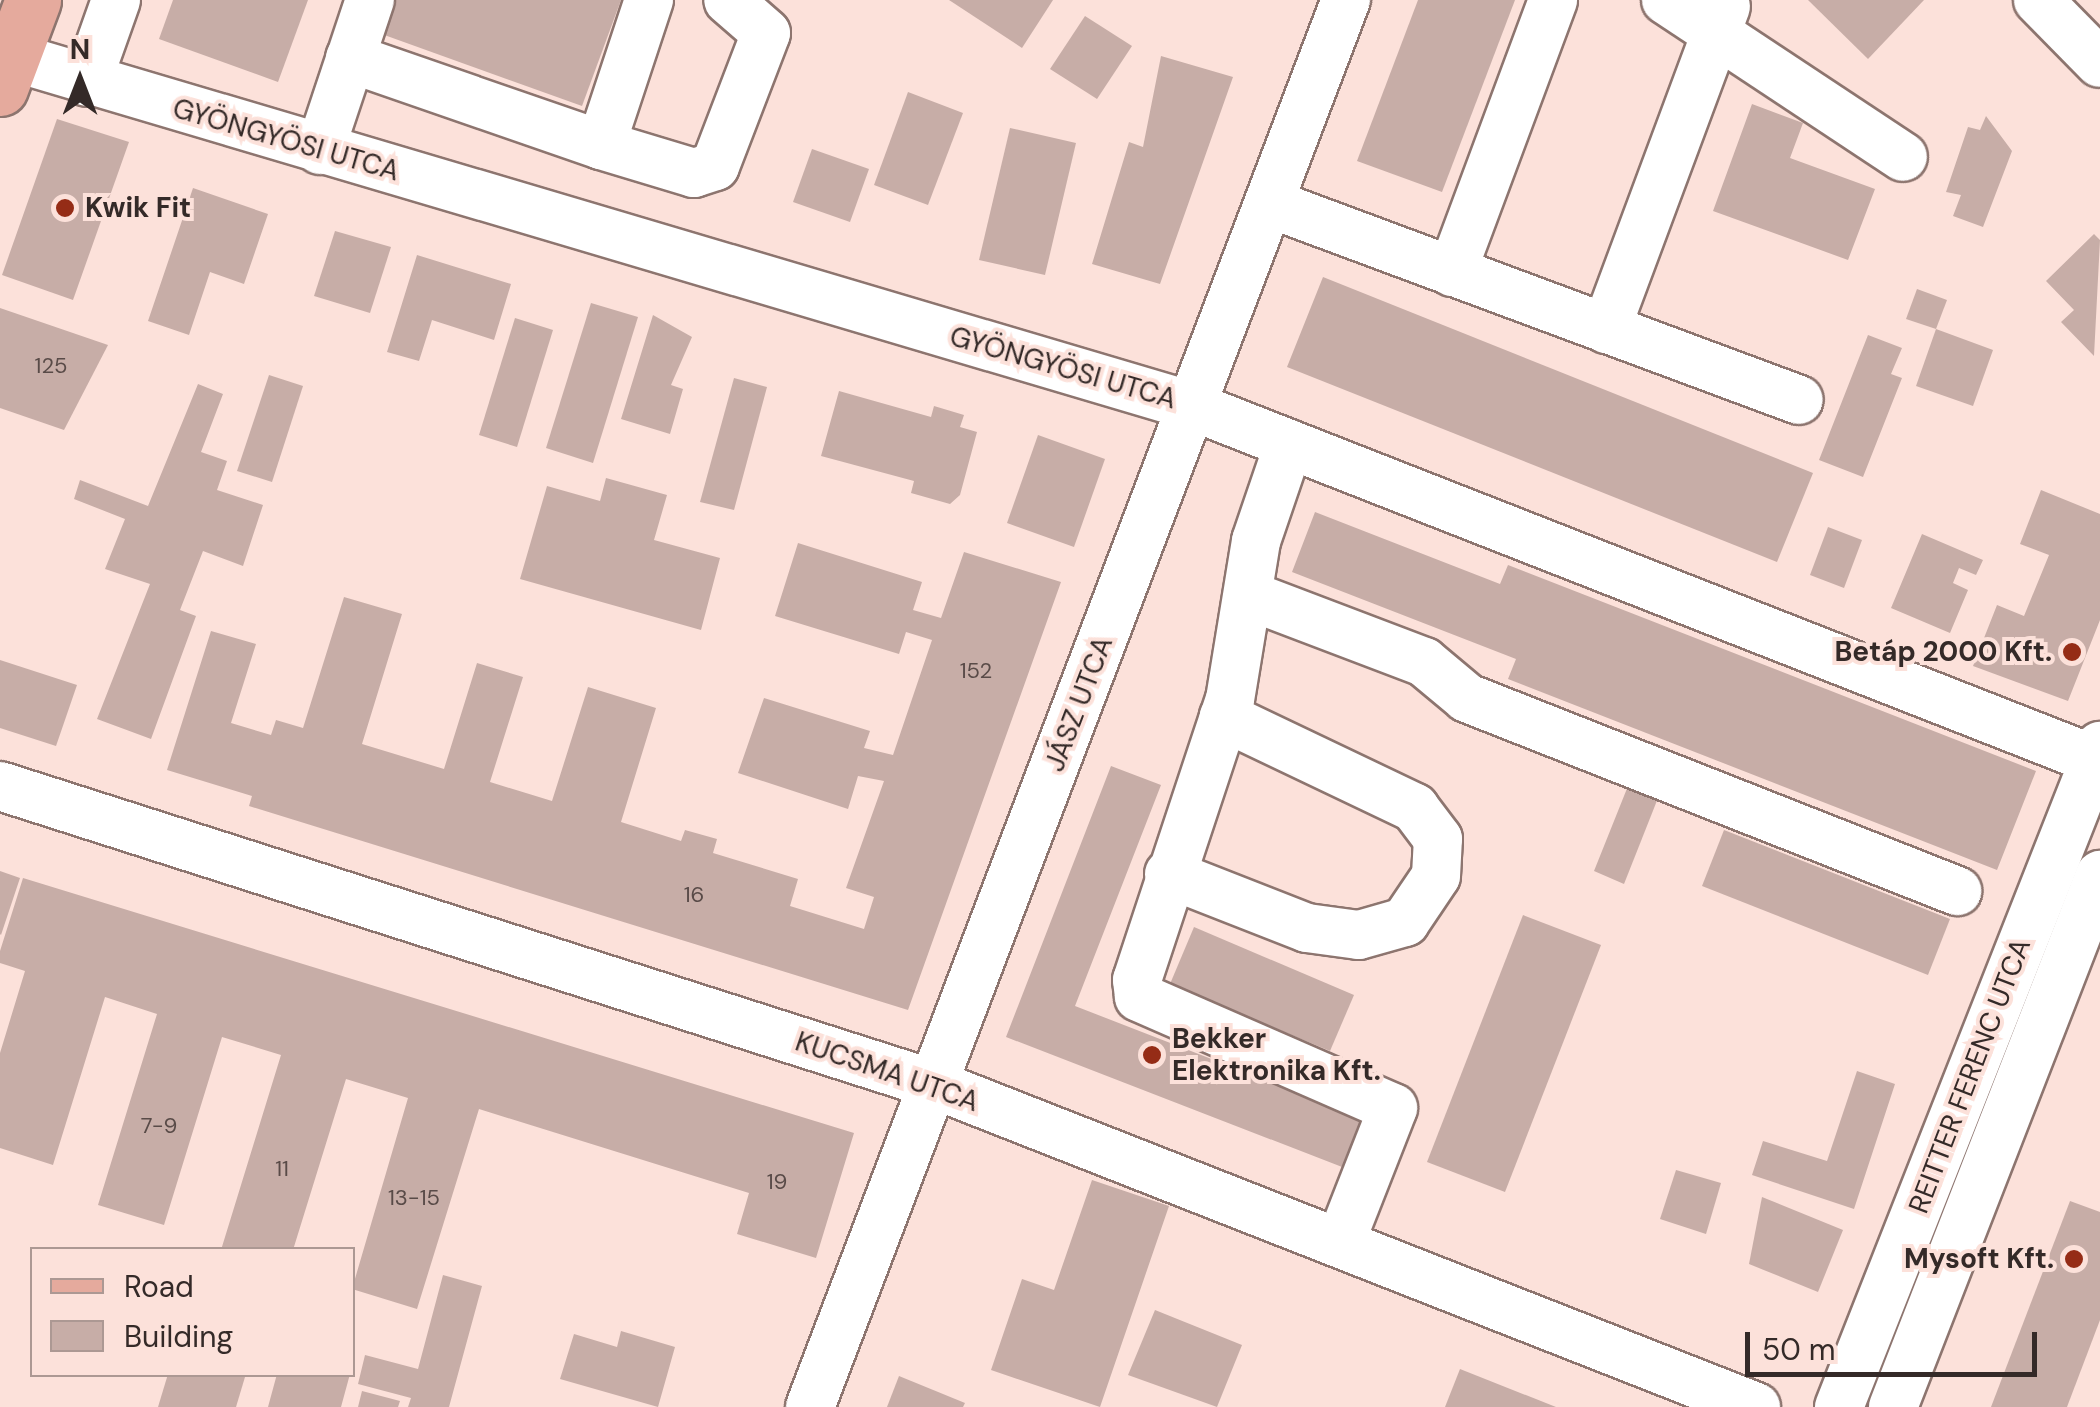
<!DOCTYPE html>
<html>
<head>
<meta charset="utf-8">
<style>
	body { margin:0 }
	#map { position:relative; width:2100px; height:1407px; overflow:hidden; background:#fce1da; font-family:"DM Sans",sans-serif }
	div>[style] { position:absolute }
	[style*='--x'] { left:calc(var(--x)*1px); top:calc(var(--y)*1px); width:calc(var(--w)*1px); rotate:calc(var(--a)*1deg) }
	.building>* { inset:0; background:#c7ada7 }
	.roads { filter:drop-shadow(2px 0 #8d756f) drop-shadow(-2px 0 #8d756f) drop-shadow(0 2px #8d756f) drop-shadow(0 -2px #8d756f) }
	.minor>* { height:48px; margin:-24px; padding:0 24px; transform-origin:24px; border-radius:24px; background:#fff }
	.major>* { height:55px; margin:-27.5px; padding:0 27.5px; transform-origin:27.5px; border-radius:27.5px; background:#e5aa9d }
	.dots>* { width:28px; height:28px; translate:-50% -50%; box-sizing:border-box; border:5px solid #fce1da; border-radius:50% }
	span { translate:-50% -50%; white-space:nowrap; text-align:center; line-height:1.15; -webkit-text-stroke:8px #fce1da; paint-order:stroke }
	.number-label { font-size:22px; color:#594b48 }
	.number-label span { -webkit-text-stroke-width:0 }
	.street-label { font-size:28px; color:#342a28 }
	.poi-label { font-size:28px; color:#342a28; font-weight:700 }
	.left { translate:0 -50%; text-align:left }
	.right { translate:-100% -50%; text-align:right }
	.legend { position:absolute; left:30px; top:1247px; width:325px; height:130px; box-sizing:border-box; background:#fce1da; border:2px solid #ac9893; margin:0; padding:12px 18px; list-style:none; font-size:30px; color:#342a28 }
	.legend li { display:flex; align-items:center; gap:20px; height:50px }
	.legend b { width:50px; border:2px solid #ac9893 }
	.north { position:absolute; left:30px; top:30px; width:100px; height:100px; -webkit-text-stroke:8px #fce1da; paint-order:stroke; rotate:0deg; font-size:28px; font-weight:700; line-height:40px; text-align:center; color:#342a28 }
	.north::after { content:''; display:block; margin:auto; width:35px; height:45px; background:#342a28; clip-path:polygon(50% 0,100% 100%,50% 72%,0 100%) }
	.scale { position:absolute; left:1745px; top:1332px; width:292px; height:45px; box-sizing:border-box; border:5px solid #342a28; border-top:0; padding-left:12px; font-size:30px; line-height:35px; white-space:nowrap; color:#342a28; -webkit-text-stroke:8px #fce1da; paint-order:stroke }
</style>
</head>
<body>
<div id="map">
	<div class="building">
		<i style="clip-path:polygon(173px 0,308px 0,278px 82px,159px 39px)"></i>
		<i style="clip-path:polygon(388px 0,621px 0,582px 106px,376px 32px)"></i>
		<i style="clip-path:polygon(949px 0,1053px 0,1022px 48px)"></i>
		<i style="clip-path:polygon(1418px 0,1515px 0,1442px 192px,1357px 161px)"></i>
		<i style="clip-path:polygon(1808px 0,1924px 0,1868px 59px)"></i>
		<i style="clip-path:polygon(1085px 16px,1132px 46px,1097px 99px,1050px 69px)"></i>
		<i style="clip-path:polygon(1161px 56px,1233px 77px,1160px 284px,1092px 264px,1129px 142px,1143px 147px)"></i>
		<i style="clip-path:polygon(908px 92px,963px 113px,928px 205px,874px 185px)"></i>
		<i style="clip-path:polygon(1752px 104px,1803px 123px,1790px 158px,1875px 189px,1848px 260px,1713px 211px)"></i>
		<i style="clip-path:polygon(1986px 116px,2012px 151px,1983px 227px,1953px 216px,1961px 195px,1946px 192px,1968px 127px,1980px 130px)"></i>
		<i style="clip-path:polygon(57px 119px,129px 142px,73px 300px,2px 275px)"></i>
		<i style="clip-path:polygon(1010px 128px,1076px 143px,1045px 275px,979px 260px)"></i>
		<i style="clip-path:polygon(812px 149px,869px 169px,850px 222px,793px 202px)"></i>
		<i style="clip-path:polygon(193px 188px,268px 214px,244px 284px,210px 272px,189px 335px,148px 321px)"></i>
		<i style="clip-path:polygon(335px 231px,391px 247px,370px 313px,314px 296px)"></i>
		<i style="clip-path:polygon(2094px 234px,2100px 240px,2094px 356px,2061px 322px,2074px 310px,2046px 281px)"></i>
		<i style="clip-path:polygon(417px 255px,511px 284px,494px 340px,432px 320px,419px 361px,387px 352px)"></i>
		<i style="clip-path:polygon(1323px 277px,1813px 473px,1777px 562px,1287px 367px)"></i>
		<i style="clip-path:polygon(1917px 289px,1947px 300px,1936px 329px,1906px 319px)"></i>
		<i style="clip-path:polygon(591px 303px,638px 317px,593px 463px,546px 448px)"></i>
		<i style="clip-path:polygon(0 308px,108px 345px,64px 430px,0 408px)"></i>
		<i style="clip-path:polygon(653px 315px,692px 337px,671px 385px,683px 389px,670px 434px,621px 419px)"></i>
		<i style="clip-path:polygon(515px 318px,553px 330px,517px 447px,479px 435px)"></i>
		<i style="clip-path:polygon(1936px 329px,1993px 350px,1973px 406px,1916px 386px)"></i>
		<i style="clip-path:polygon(1868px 335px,1902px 348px,1891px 374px,1902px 378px,1863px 477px,1819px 460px)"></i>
		<i style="clip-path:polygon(269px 375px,303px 386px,272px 482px,237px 471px)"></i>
		<i style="clip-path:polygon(734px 378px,767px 387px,734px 510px,700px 502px)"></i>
		<i style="clip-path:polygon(198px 384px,223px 394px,201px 452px,227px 461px,217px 490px,263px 505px,243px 566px,203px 551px,180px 610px,196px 616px,151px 739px,97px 719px,150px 584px,105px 569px,125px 519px,74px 499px,80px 480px,148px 506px)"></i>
		<i style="clip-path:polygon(839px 391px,931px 417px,934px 406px,964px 415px,960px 427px,977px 432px,960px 495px,950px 504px,911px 493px,914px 481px,821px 456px)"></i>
		<i style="clip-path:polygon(1038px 435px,1105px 459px,1074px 547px,1007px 523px)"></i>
		<i style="clip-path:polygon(606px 478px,667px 495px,654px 540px,720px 558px,701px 630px,520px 579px,547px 486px,600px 501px)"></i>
		<i style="clip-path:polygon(2041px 490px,2100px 514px,2100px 620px,2068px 701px,1973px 666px,1997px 605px,2024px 616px,2049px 555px,2020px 544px)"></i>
		<i style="clip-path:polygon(1315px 512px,1500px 584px,1508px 565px,2036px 771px,1997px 870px,1508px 679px,1516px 659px,1292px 572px)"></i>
		<i style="clip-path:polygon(1828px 527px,1862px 540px,1844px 588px,1810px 575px)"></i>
		<i style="clip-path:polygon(1922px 534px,1983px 560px,1976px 575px,1959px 568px,1953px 583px,1968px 590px,1950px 633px,1891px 608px)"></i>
		<i style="clip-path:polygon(798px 543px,922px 582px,913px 610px,941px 618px,964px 552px,1061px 582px,908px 1010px,249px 806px,252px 796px,167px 770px,211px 631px,256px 644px,231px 723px,271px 735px,276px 720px,303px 728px,344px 597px,402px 614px,362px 744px,444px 769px,477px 663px,523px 677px,490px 782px,552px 801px,588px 687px,656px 708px,621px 822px,681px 841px,685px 830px,717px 839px,713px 853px,798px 879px,790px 906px,864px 929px,874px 897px,846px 888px,884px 781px,858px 776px,848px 809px,738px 773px,764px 698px,870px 731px,864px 748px,893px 755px,932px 640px,906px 632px,899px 654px,775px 616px)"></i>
		<i style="clip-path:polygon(0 660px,77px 685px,56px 746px,0 728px)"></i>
		<i style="clip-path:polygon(1111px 766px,1161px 785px,1075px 1006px,1374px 1122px,1355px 1172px,1006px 1037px)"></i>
		<i style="clip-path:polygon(1630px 781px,1660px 793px,1624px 884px,1594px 871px)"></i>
		<i style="clip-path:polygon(1724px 830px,1950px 919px,1928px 975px,1702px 886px)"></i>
		<i style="clip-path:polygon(0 871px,20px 878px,1px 935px,0 934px)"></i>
		<i style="clip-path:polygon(23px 878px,854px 1133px,816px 1258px,737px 1234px,749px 1193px,479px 1109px,417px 1309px,352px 1289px,408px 1098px,346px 1079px,293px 1250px,221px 1250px,281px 1055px,222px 1037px,164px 1225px,98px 1205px,157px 1014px,105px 997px,53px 1165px,0 1148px,0 1053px,25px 971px,0 963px,0 951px)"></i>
		<i style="clip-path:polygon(1523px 915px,1601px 945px,1505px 1192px,1427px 1162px)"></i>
		<i style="clip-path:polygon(1194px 927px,1354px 995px,1330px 1051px,1170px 984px)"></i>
		<i style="clip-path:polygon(1857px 1071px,1895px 1084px,1854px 1209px,1752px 1175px,1763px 1141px,1827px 1161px)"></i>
		<i style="clip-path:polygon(1676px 1170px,1721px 1183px,1706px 1234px,1660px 1219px)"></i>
		<i style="clip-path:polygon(1092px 1180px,1169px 1206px,1100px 1407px,991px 1370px,1022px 1279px,1054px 1290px)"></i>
		<i style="clip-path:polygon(1762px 1197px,1843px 1230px,1818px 1292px,1749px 1264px)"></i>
		<i style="clip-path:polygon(2070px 1201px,2100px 1212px,2100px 1320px,2067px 1407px,1991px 1407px)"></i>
		<i style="clip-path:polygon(443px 1275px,482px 1286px,449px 1407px,408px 1407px,411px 1398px,358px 1384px,365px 1355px,418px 1369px)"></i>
		<i style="clip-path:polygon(1155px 1310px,1242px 1345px,1217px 1407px,1128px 1375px)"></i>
		<i style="clip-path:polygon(621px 1331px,675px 1347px,658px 1407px,560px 1379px,574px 1334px,617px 1347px)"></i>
		<i style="clip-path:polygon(1460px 1369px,1556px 1407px,1445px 1407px)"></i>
		<i style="clip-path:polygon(168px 1374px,237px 1374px,245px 1377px,236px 1407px,158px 1407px)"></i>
		<i style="clip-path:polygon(277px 1374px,350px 1374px,341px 1407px,268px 1407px)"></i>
		<i style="clip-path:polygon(899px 1376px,965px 1403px,963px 1407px,887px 1407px)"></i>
		<i style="clip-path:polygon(362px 1391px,400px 1401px,398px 1407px,358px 1407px)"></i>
	</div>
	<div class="roads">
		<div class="minor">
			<i style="--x:1666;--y:0;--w:284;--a:33.5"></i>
			<i style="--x:2038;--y:0;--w:88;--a:45.5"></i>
			<i style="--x:0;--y:53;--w:1243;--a:16.5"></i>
			<i style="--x:1192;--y:406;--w:975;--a:21.41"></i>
			<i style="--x:350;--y:58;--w:266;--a:19.1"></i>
			<i style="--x:601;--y:145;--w:153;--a:-71.7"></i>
			<i style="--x:87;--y:82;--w:87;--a:-70.5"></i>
			<i style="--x:601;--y:145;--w:97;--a:16.8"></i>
			<i style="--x:694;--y:173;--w:22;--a:-18"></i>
			<i style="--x:715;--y:166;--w:142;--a:-69"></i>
			<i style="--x:766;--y:33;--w:50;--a:-139"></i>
			<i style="--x:320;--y:150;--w:158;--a:-71.6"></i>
			<i style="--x:1269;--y:203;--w:565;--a:20.39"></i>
			<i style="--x:1452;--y:272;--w:290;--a:-69.6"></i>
			<i style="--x:1606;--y:329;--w:344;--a:-69.6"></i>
			<i style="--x:1289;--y:444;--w:102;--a:108.8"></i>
			<i style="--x:1256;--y:541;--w:160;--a:99.3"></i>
			<i style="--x:1230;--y:699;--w:296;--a:108.3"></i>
			<i style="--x:1137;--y:980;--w:17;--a:83"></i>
			<i style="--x:1139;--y:997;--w:277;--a:23.6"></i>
			<i style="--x:1393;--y:1108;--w:145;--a:111.4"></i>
			<i style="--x:1253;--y:597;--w:183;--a:20.8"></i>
			<i style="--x:1424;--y:662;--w:56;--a:39.9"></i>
			<i style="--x:1467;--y:698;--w:527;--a:21.5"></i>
			<i style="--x:0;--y:786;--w:983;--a:17.72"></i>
			<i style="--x:936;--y:1085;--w:881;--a:21.44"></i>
			<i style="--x:1169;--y:874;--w:148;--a:21.4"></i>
			<i style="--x:1307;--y:928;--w:52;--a:7.7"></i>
			<i style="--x:1359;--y:935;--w:48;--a:-15.8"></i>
			<i style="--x:1405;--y:922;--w:55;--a:-56"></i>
			<i style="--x:1436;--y:876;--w:37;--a:-87"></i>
			<i style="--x:1438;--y:839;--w:39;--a:-127"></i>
			<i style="--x:1415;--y:808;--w:212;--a:-154.5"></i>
			<i style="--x:810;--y:1407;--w:1506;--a:-69.15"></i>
			<i style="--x:1839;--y:1407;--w:711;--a:-68.45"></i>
			<i style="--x:1893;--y:1407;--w:571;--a:-68.74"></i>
		</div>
		<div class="major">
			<i style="--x:0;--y:88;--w:94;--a:-69.4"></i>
		</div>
	</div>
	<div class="dots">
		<i style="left:65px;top:208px;background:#952c16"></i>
		<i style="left:2072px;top:652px;background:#952c16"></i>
		<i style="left:1152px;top:1055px;background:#952c16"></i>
		<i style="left:2074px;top:1259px;background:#952c16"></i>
	</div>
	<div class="number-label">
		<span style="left:51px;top:366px">125</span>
		<span style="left:976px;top:671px">152</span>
		<span style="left:694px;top:895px">16</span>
		<span style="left:159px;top:1126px">7-9</span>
		<span style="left:282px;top:1169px">11</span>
		<span style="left:777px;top:1182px">19</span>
		<span style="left:414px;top:1198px">13-15</span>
	</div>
	<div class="street-label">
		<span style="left:286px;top:140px;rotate:16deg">GYÖNGYÖSI UTCA</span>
		<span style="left:1063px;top:368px;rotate:16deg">GYÖNGYÖSI UTCA</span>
		<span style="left:1079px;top:704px;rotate:-69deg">JÁSZ UTCA</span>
		<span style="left:887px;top:1072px;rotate:19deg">KUCSMA UTCA</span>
		<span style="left:1970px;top:1076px;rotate:-69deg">REITTER FERENC UTCA</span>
	</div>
	<div class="poi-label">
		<span class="left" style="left:85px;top:208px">Kwik Fit</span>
		<span class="right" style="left:2052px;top:652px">Betáp 2000 Kft.</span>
		<span class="left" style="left:1172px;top:1055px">Bekker<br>Elektronika Kft.</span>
		<span class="right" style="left:2054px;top:1259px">Mysoft Kft.</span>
	</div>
	<ul class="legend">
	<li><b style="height:12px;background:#e5aa9d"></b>Road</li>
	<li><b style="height:28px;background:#c7ada7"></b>Building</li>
	</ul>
	<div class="north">N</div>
	<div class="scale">50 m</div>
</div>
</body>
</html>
